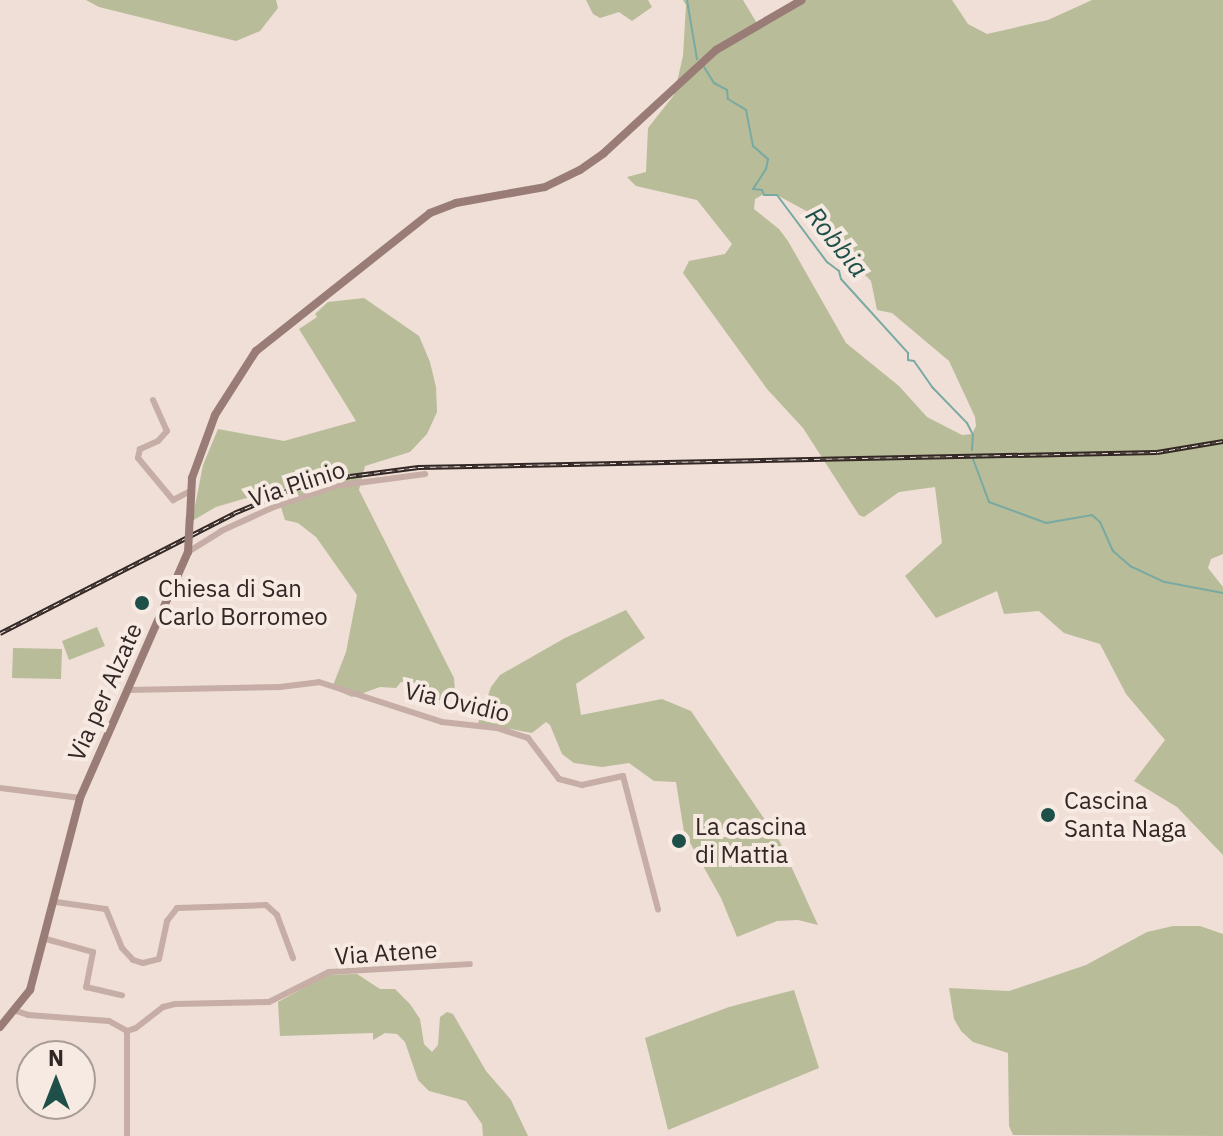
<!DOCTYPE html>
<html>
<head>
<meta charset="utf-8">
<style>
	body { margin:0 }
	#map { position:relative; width:1223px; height:1136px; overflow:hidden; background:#efdfd7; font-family:"IBM Plex Sans",sans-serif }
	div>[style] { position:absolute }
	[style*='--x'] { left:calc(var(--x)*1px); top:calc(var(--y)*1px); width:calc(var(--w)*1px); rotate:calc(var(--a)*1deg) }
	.green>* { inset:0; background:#b8bc99 }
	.stream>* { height:2px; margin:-1px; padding:0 1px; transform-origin:1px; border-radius:1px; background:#79aaa2 }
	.street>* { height:6px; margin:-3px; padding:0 3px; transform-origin:3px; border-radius:3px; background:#c6ada5 }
	.secondary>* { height:8px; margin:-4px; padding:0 4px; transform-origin:4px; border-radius:4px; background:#997c76 }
	.rail>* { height:5px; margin-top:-2.5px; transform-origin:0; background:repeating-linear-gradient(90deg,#f7eae3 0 6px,#322725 0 12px); box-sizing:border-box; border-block:2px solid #322725 }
	.secondary-bridge>* { height:8px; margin:-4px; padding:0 4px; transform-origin:4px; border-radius:4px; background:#997c76 }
	.dots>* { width:22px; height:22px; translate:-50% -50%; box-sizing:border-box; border:4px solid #f7eae3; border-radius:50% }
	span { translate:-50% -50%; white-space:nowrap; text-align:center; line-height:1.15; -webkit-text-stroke:8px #f7eae3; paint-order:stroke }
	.street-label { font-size:24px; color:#322725 }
	.poi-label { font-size:24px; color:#322725 }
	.left { translate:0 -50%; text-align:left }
	.water-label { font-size:26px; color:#1e5049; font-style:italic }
	.north { position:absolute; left:16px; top:1040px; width:80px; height:80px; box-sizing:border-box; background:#f7eae3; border:2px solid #a89c97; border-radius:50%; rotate:0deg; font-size:22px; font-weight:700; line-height:32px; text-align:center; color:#322725 }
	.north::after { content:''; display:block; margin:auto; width:28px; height:36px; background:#1e5049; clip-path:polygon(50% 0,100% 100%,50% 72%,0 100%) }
</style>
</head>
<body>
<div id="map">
	<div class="green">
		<i style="clip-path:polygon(86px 0,276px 0,278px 8px,260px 31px,236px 41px,99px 7px)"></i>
		<i style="clip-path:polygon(586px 0,648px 0,652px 7px,632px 21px,619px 12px,600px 18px,593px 14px)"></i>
		<i style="clip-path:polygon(evenodd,683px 0,743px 0,758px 25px,800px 0,952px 0,968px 24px,987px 34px,1048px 20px,1092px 0,1223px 0,1223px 554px,1211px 559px,1208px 568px,1223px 587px,1223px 855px,1177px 807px,1134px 781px,1165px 740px,1126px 694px,1100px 644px,1064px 633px,1039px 611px,1004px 614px,997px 591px,936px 618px,905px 576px,942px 543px,935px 487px,899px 492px,864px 517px,859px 515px,803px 428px,767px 389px,683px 273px,689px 261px,725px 254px,732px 244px,697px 200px,636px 186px,627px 177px,646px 172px,648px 128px,674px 95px,683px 56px,686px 5px,683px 0,764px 194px,775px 194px,823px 220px,841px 250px,871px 281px,877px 310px,892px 313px,949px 361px,975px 417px,976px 426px,972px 434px,962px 435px,927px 417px,899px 386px,846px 343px,788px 241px,779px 229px,754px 209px,755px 199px,764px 194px)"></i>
		<i style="clip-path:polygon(364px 298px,419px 336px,430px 362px,436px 387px,437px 412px,427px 434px,410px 452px,365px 466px,359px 490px,454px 678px,455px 692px,445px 703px,433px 703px,420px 684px,401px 682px,396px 688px,380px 687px,352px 697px,332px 688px,346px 652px,357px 595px,316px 537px,298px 523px,285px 520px,277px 494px,267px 492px,216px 507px,192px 521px,203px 465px,218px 429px,284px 441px,356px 421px,299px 329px,317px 317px,315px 314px,328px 302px)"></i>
		<i style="clip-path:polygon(626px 610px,645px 638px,576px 684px,581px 715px,662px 699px,691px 711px,780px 842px,818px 925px,798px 920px,777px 921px,737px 937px,721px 898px,684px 832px,676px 782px,654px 781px,629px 763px,602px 767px,574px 763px,562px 754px,550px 725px,546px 722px,532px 733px,478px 723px,491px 687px,500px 675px,565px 638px)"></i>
		<i style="clip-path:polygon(97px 627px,105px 646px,69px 660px,62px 641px)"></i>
		<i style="clip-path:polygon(13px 648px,62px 649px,61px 679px,12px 678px)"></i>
		<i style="clip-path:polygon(1200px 926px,1223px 934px,1223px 1136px,1013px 1135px,1009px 1126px,1008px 1053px,973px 1042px,961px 1031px,954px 1019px,949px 988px,1009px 991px,1086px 965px,1147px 932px,1173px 926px)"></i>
		<i style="clip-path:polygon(357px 974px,380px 989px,395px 989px,410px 1004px,420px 1019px,424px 1044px,432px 1052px,438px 1045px,440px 1017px,447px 1012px,453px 1014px,486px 1071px,511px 1100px,528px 1136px,483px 1136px,482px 1124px,466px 1101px,429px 1091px,418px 1080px,405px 1042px,397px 1034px,385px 1033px,373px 1040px,373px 1033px,280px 1036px,278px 1002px,327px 975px)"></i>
		<i style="clip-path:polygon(794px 990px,819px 1068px,668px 1130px,645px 1038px,729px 1007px)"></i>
	</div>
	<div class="stream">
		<i style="--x:687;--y:0;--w:60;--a:80.4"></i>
		<i style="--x:704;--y:67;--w:19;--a:58"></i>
		<i style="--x:714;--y:83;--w:15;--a:28"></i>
		<i style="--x:727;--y:90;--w:9;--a:84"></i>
		<i style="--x:728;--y:99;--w:21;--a:31"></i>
		<i style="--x:746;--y:110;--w:37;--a:79"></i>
		<i style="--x:753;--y:146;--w:20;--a:41"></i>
		<i style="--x:768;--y:159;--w:10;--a:101"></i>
		<i style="--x:766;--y:169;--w:24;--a:123"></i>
		<i style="--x:753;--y:189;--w:9;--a:6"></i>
		<i style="--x:762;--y:190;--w:5;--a:68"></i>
		<i style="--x:764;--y:195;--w:13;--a:0"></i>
		<i style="--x:777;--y:195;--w:84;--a:53.3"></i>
		<i style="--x:827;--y:262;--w:15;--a:37"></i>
		<i style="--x:839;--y:271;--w:8;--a:76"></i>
		<i style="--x:841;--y:279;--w:100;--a:47.8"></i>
		<i style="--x:908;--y:353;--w:7;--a:90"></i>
		<i style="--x:908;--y:360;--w:6;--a:9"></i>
		<i style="--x:914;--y:361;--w:32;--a:55"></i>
		<i style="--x:932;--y:387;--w:50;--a:45.8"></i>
		<i style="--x:967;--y:423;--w:13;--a:63"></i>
		<i style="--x:973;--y:435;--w:15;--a:94"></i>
		<i style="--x:973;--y:459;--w:46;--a:69.6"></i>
		<i style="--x:989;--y:502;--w:61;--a:20.2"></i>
		<i style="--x:1046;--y:523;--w:47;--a:-9.9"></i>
		<i style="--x:1092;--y:515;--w:11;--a:41"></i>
		<i style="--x:1100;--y:522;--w:32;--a:66"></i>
		<i style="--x:1113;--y:551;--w:23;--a:41"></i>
		<i style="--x:1130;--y:566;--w:38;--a:25"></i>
		<i style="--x:1165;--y:582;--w:59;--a:10.7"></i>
	</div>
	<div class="street">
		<i style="--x:153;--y:400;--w:34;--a:66"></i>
		<i style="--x:167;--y:431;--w:13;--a:132"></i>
		<i style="--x:158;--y:441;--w:20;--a:156"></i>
		<i style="--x:140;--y:449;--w:9;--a:103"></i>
		<i style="--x:138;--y:458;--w:55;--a:50.2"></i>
		<i style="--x:173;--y:500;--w:20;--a:-27"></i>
		<i style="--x:188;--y:552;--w:39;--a:-32"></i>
		<i style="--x:221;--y:531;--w:58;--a:-24.4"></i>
		<i style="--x:274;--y:507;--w:65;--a:-19"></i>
		<i style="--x:335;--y:486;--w:91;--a:-7.6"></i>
		<i style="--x:127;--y:690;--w:153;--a:-1.1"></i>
		<i style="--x:280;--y:687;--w:39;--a:-7"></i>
		<i style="--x:319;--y:682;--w:129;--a:18"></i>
		<i style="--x:442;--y:722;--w:55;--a:6.2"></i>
		<i style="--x:497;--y:728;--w:33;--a:18"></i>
		<i style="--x:528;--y:738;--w:51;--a:52.9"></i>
		<i style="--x:559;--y:779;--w:24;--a:15"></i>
		<i style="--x:582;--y:785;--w:42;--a:-12.4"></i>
		<i style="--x:623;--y:776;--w:138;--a:75.3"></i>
		<i style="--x:0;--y:788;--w:81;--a:7.1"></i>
		<i style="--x:56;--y:902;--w:50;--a:8"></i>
		<i style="--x:106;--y:909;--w:42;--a:67.7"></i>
		<i style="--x:122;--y:948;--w:16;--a:47"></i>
		<i style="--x:133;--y:960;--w:10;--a:17"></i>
		<i style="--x:143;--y:963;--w:16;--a:-14"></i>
		<i style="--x:159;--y:959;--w:39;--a:-78"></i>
		<i style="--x:167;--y:921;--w:16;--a:-52"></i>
		<i style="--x:177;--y:908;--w:89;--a:-1.9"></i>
		<i style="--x:266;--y:905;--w:15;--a:42"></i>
		<i style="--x:277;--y:915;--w:46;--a:69.6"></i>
		<i style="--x:46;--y:939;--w:49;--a:15.5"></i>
		<i style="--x:93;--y:952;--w:36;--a:101"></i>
		<i style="--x:86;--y:987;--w:37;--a:13"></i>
		<i style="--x:13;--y:1010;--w:16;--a:18"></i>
		<i style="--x:28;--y:1015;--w:81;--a:4.2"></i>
		<i style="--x:109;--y:1021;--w:21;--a:29"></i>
		<i style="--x:127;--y:1031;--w:105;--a:90"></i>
		<i style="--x:127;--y:1031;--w:9;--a:-18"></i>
		<i style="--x:136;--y:1028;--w:34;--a:-38"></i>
		<i style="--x:163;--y:1007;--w:12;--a:-14"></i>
		<i style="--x:175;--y:1004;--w:94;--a:-1.2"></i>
		<i style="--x:269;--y:1002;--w:67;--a:-26.6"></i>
		<i style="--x:329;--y:972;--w:141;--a:-3.2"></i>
	</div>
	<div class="secondary">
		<i style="--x:190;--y:518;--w:40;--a:-87.1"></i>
		<i style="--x:192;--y:478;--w:67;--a:-69.9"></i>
		<i style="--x:215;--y:415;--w:76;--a:-57.4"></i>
		<i style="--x:256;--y:351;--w:222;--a:-38.4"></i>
		<i style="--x:430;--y:213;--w:28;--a:-21"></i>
		<i style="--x:456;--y:203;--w:90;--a:-10.2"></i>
		<i style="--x:545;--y:187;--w:39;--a:-26"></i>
		<i style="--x:580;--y:170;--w:29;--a:-35"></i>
		<i style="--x:604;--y:153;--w:152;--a:-42.6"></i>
		<i style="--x:716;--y:50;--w:99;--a:-30.2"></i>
		<i style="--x:0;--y:1027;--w:48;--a:-51"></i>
		<i style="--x:30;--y:990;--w:198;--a:-75.4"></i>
		<i style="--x:80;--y:798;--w:269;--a:-66.3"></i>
	</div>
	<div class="rail">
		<i style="--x:0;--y:633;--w:263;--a:-27.1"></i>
		<i style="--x:234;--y:513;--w:65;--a:-22.6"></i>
		<i style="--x:294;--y:488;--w:57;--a:-12.1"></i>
		<i style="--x:350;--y:476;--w:69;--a:-7.5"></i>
		<i style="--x:418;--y:467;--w:739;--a:-1.16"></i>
		<i style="--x:1157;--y:452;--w:67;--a:-9.5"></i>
	</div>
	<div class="secondary-bridge">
		<i style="--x:188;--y:552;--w:34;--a:-87"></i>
	</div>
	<div class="dots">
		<i style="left:142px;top:603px;background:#1e5049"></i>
		<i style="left:1048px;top:815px;background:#1e5049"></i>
		<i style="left:679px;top:841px;background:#1e5049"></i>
	</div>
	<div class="street-label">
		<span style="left:297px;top:484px;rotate:-18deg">Via Plinio</span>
		<span style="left:105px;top:692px;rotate:-66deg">Via per Alzate</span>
		<span style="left:457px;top:702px;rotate:13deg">Via Ovidio</span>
		<span style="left:386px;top:953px;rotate:-4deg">Via Atene</span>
	</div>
	<div class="poi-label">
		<span class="left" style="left:158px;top:603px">Chiesa di San<br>Carlo Borromeo</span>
		<span class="left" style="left:1064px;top:815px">Cascina<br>Santa Naga</span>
		<span class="left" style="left:695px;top:841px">La cascina<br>di Mattia</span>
	</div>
	<div class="water-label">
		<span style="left:837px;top:242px;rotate:51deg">Robbia</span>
	</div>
	<div class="north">N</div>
</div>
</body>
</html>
